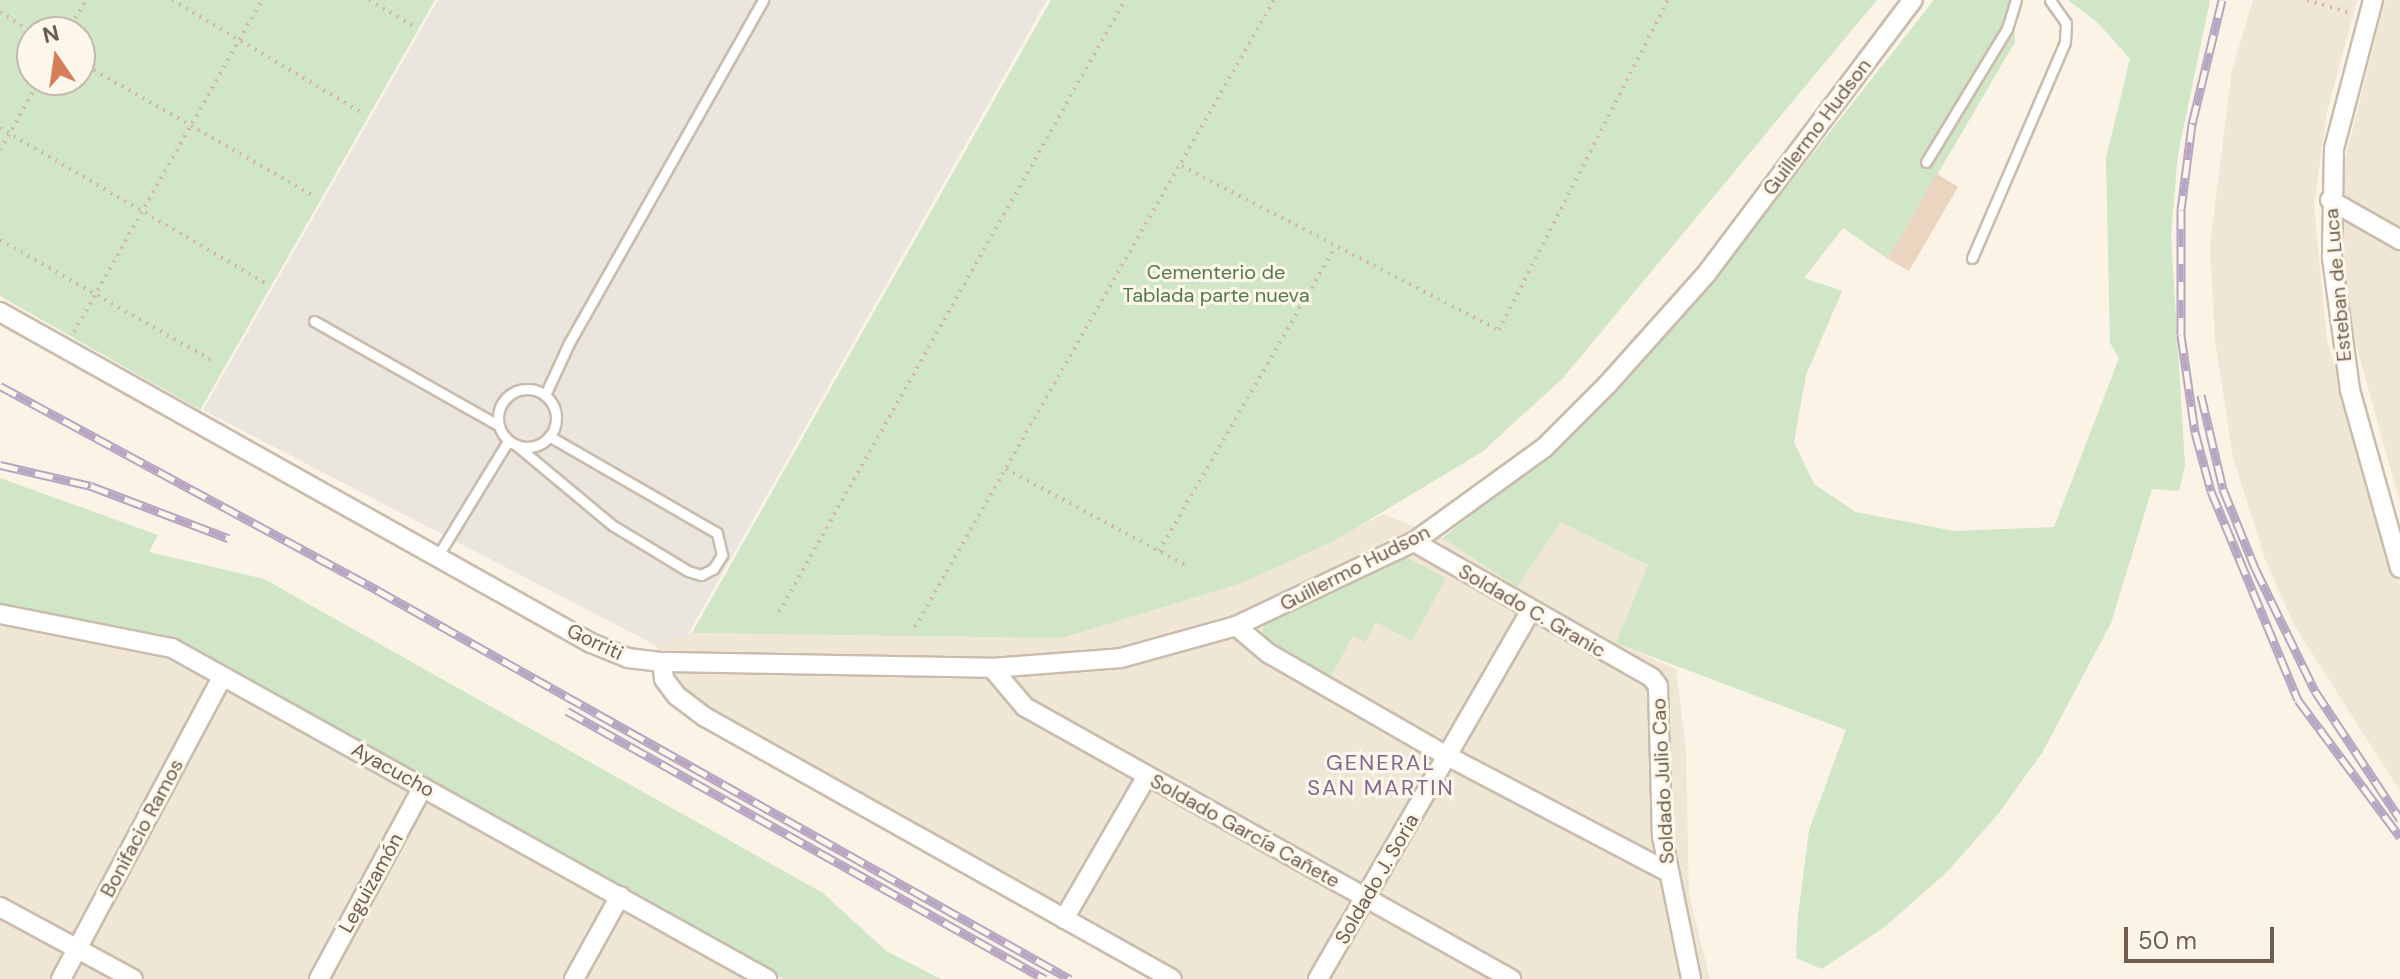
<!DOCTYPE html>
<html>
<head>
<meta charset="utf-8">
<style>
	body { margin:0 }
	#map { position:relative; width:2400px; height:979px; overflow:hidden; background:#faf3e6; font-family:"DM Sans",sans-serif }
	div>[style] { position:absolute }
	[style*='--x'] { left:calc(var(--x)*1px); top:calc(var(--y)*1px); width:calc(var(--w)*1px); rotate:calc(var(--a)*1deg) }
	.residential>* { inset:0; background:#f0e6d5 }
	.industrial>* { inset:0; background:#eae5df }
	.green>* { inset:0; background:#d0e6c6 }
	.building>* { inset:0; background:#ecd5c0 }
	.path>* { height:4px; margin-top:-2px; transform-origin:0; background:repeating-linear-gradient(90deg,#d1b9a4 0 2px,transparent 0 8px) }
	.roads { filter:drop-shadow(2px 0 #cabcad) drop-shadow(-2px 0 #cabcad) drop-shadow(0 2px #cabcad) drop-shadow(0 -2px #cabcad) }
	.service>* { height:9px; margin:-4.5px; padding:0 4.5px; transform-origin:4.5px; border-radius:4.5px; background:#fff }
	.service>.ring { margin:-4.5px; padding:0; box-sizing:content-box; background:none; border:9px solid #fff; border-radius:50% }
	.minor>* { height:18px; margin:-9px; padding:0 9px; transform-origin:9px; border-radius:9px; background:#fff }
	.rail>* { height:9px; margin-top:-4.5px; transform-origin:0; background:repeating-linear-gradient(90deg,#fdf7eb 0 18px,#b7a5c2 0 36px); box-sizing:border-box; border-block:2px solid #b7a5c2 }
	span { translate:-50% -50%; white-space:nowrap; text-align:center; line-height:1.15; -webkit-text-stroke:6px #fdf7eb; paint-order:stroke }
	.street-label { font-size:20px; color:#705c4d }
	.park-label { font-size:20px; color:#547a4a }
	.neighbourhood-label { font-size:22px; color:#82668c; letter-spacing:2px }
	.north { position:absolute; left:16px; top:16px; width:80px; height:80px; box-sizing:border-box; background:#fdf7eb; border:2px solid #c5b9ac; border-radius:50%; rotate:347deg; font-size:22px; font-weight:700; line-height:32px; text-align:center; color:#705c4d }
	.north::after { content:''; display:block; margin:auto; width:28px; height:36px; background:#d67e58; clip-path:polygon(50% 0,100% 100%,50% 72%,0 100%) }
	.scale { position:absolute; left:2124px; top:927px; width:150px; height:36px; box-sizing:border-box; border:4px solid #705c4d; border-top:0; padding-left:10px; font-size:24px; line-height:28px; white-space:nowrap; color:#705c4d; -webkit-text-stroke:6px #fdf7eb; paint-order:stroke }
</style>
</head>
<body>
<div id="map">
	<div class="residential">
		<i style="clip-path:polygon(2253px 0,2357px 0,2327px 112px,2314px 206px,2327px 340px,2400px 585px,2400px 791px,2294px 625px,2265px 559px,2233px 457px,2215px 340px,2210px 244px,2232px 70px)"></i>
		<i style="clip-path:polygon(2385px 0,2400px 0,2400px 503px,2349px 319px,2339px 246px,2343px 167px)"></i>
		<i style="clip-path:polygon(1384px 514px,1442px 538px,1517px 587px,1561px 521px,1649px 565px,1617px 643px,1676px 669px,1686px 749px,1689px 895px,1710px 979px,1168px 979px,690px 707px,655px 645px,692px 633px,1062px 638px,1239px 584px)"></i>
		<i style="clip-path:polygon(0 624px,166px 652px,755px 979px,0 979px)"></i>
	</div>
	<div class="industrial">
		<i style="clip-path:polygon(438px 0,1047px 0,687px 636px,655px 645px,203px 410px)"></i>
	</div>
	<div class="green">
		<i style="clip-path:polygon(evenodd,0 0,435px 0,200px 410px,0 296px,0 0,32px 32px,80px 32px,80px 80px,32px 80px,32px 32px)"></i>
		<i style="clip-path:polygon(1051px 0,1877px 0,1562px 379px,1482px 452px,1334px 541px,1239px 584px,1062px 638px,692px 633px)"></i>
		<i style="clip-path:polygon(1934px 0,2012px 0,2015px 42px,1888px 259px,1843px 228px,1804px 278px,1842px 291px,1806px 375px,1794px 442px,1814px 484px,1856px 512px,1954px 531px,2054px 527px,2119px 358px,2110px 343px,2106px 158px,2130px 59px,2097px 22px,2068px 0,2210px 0,2178px 154px,2171px 235px,2185px 466px,2179px 491px,2152px 489px,2111px 623px,2042px 753px,1998px 814px,1948px 871px,1886px 926px,1822px 969px,1796px 958px,1798px 916px,1809px 830px,1846px 730px,1616px 643px,1648px 565px,1561px 522px,1517px 587px,1442px 538px,1564px 441px,1701px 295px)"></i>
		<i style="clip-path:polygon(0 478px,158px 535px,149px 552px,264px 579px,823px 893px,886px 951px,941px 979px,783px 979px,176px 646px,0 609px)"></i>
		<i style="clip-path:polygon(1404px 556px,1446px 578px,1412px 641px,1376px 622px,1365px 642px,1353px 636px,1331px 676px,1261px 636px,1266px 621px)"></i>
	</div>
	<div class="building">
		<i style="clip-path:polygon(1937px 174px,1958px 187px,1909px 271px,1888px 259px)"></i>
	</div>
	<div class="path">
		<i style="--x:172;--y:0;--w:220;--a:30.7"></i>
		<i style="--x:369;--y:0;--w:50;--a:30.2"></i>
		<i style="--x:2307;--y:0;--w:46;--a:16.5"></i>
		<i style="--x:0;--y:12;--w:38;--a:32"></i>
		<i style="--x:67;--y:32;--w:37;--a:-59"></i>
		<i style="--x:80;--y:62;--w:272;--a:29.8"></i>
		<i style="--x:0;--y:128;--w:307;--a:30.3"></i>
		<i style="--x:0;--y:150;--w:81;--a:-60.3"></i>
		<i style="--x:1182;--y:166;--w:357;--a:27.4"></i>
		<i style="--x:1499;--y:330;--w:371;--a:-62.9"></i>
		<i style="--x:0;--y:240;--w:247;--a:29.6"></i>
		<i style="--x:74;--y:332;--w:382;--a:-60.5"></i>
		<i style="--x:1006;--y:469;--w:208;--a:28.2"></i>
		<i style="--x:1159;--y:551;--w:351;--a:-59.9"></i>
		<i style="--x:779;--y:612;--w:703;--a:-60.52"></i>
		<i style="--x:915;--y:627;--w:723;--a:-60.21"></i>
	</div>
	<div class="roads">
		<div class="service">
			<i style="--x:1926;--y:162;--w:156;--a:-58.7"></i>
			<i style="--x:2007;--y:29;--w:30;--a:-73"></i>
			<i style="--x:1972;--y:258;--w:235;--a:-66.7"></i>
			<i style="--x:2065;--y:42;--w:19;--a:-87"></i>
			<i style="--x:2066;--y:23;--w:28;--a:-125"></i>
			<i style="--x:314;--y:321;--w:211;--a:29.5"></i>
			<i class="ring" style="left:498px;top:389px;width:49px;height:49px"></i>
			<i style="--x:545;--y:395;--w:57;--a:-65.2"></i>
			<i style="--x:569;--y:343;--w:394;--a:-60.5"></i>
			<i style="--x:516;--y:445;--w:125;--a:39.8"></i>
			<i style="--x:612;--y:525;--w:89;--a:31.2"></i>
			<i style="--x:688;--y:571;--w:14;--a:17"></i>
			<i style="--x:701;--y:575;--w:13;--a:-27"></i>
			<i style="--x:713;--y:569;--w:17;--a:-57"></i>
			<i style="--x:722;--y:555;--w:23;--a:-103"></i>
			<i style="--x:717;--y:533;--w:194;--a:-150"></i>
			<i style="--x:437;--y:557;--w:136;--a:-58.5"></i>
		</div>
		<div class="minor">
			<i style="--x:2373;--y:0;--w:154;--a:104.7"></i>
			<i style="--x:2334;--y:149;--w:109;--a:91.1"></i>
			<i style="--x:2332;--y:258;--w:133;--a:82.2"></i>
			<i style="--x:2350;--y:390;--w:185;--a:74.3"></i>
			<i style="--x:2330;--y:200;--w:81;--a:29.7"></i>
			<i style="--x:0;--y:312;--w:677;--a:29.25"></i>
			<i style="--x:591;--y:643;--w:40;--a:22"></i>
			<i style="--x:628;--y:658;--w:34;--a:7"></i>
			<i style="--x:662;--y:662;--w:17;--a:83"></i>
			<i style="--x:664;--y:679;--w:21;--a:53"></i>
			<i style="--x:677;--y:696;--w:35;--a:37"></i>
			<i style="--x:705;--y:717;--w:535;--a:29.29"></i>
			<i style="--x:1414;--y:542;--w:274;--a:29.7"></i>
			<i style="--x:1652;--y:678;--w:10;--a:53"></i>
			<i style="--x:1658;--y:686;--w:150;--a:88.5"></i>
			<i style="--x:1662;--y:836;--w:146;--a:78.5"></i>
			<i style="--x:0;--y:614;--w:175;--a:11.2"></i>
			<i style="--x:172;--y:648;--w:681;--a:29.09"></i>
			<i style="--x:1236;--y:626;--w:42;--a:40.2"></i>
			<i style="--x:1268;--y:653;--w:209;--a:29.9"></i>
			<i style="--x:1449;--y:757;--w:245;--a:27.7"></i>
			<i style="--x:662;--y:662;--w:330;--a:1"></i>
			<i style="--x:992;--y:668;--w:129;--a:-4.4"></i>
			<i style="--x:1121;--y:658;--w:119;--a:-15.5"></i>
			<i style="--x:1236;--y:626;--w:197;--a:-25.3"></i>
			<i style="--x:1414;--y:542;--w:160;--a:-35.9"></i>
			<i style="--x:1544;--y:448;--w:89;--a:-45"></i>
			<i style="--x:1607;--y:385;--w:150;--a:-48.2"></i>
			<i style="--x:1707;--y:273;--w:342;--a:-53"></i>
			<i style="--x:992;--y:668;--w:51;--a:49.8"></i>
			<i style="--x:1025;--y:707;--w:557;--a:29.23"></i>
			<i style="--x:0;--y:907;--w:151;--a:28.4"></i>
			<i style="--x:1064;--y:919;--w:165;--a:-59.9"></i>
			<i style="--x:61;--y:979;--w:342;--a:-61.9"></i>
			<i style="--x:319;--y:979;--w:218;--a:-61.6"></i>
			<i style="--x:574;--y:979;--w:95;--a:-61"></i>
			<i style="--x:1318;--y:979;--w:424;--a:-60"></i>
		</div>
	</div>
	<div class="rail">
		<i style="--x:2222;--y:0;--w:128;--a:103.6"></i>
		<i style="--x:2192;--y:124;--w:87;--a:97.3"></i>
		<i style="--x:2181;--y:210;--w:125;--a:90"></i>
		<i style="--x:2181;--y:335;--w:98;--a:81.8"></i>
		<i style="--x:2195;--y:432;--w:61;--a:74.8"></i>
		<i style="--x:2211;--y:491;--w:226;--a:67.4"></i>
		<i style="--x:2298;--y:700;--w:171;--a:53.3"></i>
		<i style="--x:0;--y:386;--w:429;--a:28.4"></i>
		<i style="--x:377;--y:590;--w:795;--a:29.31"></i>
		<i style="--x:2201;--y:395;--w:97;--a:76.8"></i>
		<i style="--x:2223;--y:489;--w:85;--a:67.9"></i>
		<i style="--x:2255;--y:568;--w:137;--a:64"></i>
		<i style="--x:2315;--y:691;--w:154;--a:56.4"></i>
		<i style="--x:0;--y:465;--w:93;--a:13"></i>
		<i style="--x:91;--y:486;--w:147;--a:20.8"></i>
		<i style="--x:567;--y:711;--w:548;--a:29.28"></i>
	</div>
	<div class="street-label">
		<span style="left:1817px;top:127px;rotate:-53deg">Guillermo Hudson</span>
		<span style="left:2338px;top:285px;rotate:-95deg">Esteban de Luca</span>
		<span style="left:1355px;top:568px;rotate:-27deg">Guillermo Hudson</span>
		<span style="left:1532px;top:611px;rotate:30deg">Soldado C. Granic</span>
		<span style="left:595px;top:642px;rotate:25deg">Gorriti</span>
		<span style="left:393px;top:770px;rotate:29deg">Ayacucho</span>
		<span style="left:1663px;top:781px;rotate:-93deg">Soldado Julio Cao</span>
		<span style="left:142px;top:828px;rotate:-62deg">Bonifacio Ramos</span>
		<span style="left:1245px;top:831px;rotate:29deg">Soldado García Cañete</span>
		<span style="left:1377px;top:879px;rotate:-60deg">Soldado J. Soria</span>
		<span style="left:371px;top:883px;rotate:-61deg">Leguizamón</span>
	</div>
	<div class="park-label">
		<span style="left:1216px;top:284px">Cementerio de<br>Tablada parte nueva</span>
	</div>
	<div class="neighbourhood-label">
		<span style="left:1381px;top:775px">GENERAL<br>SAN MARTIN</span>
	</div>
	<div class="north">N</div>
	<div class="scale">50 m</div>
</div>
</body>
</html>
